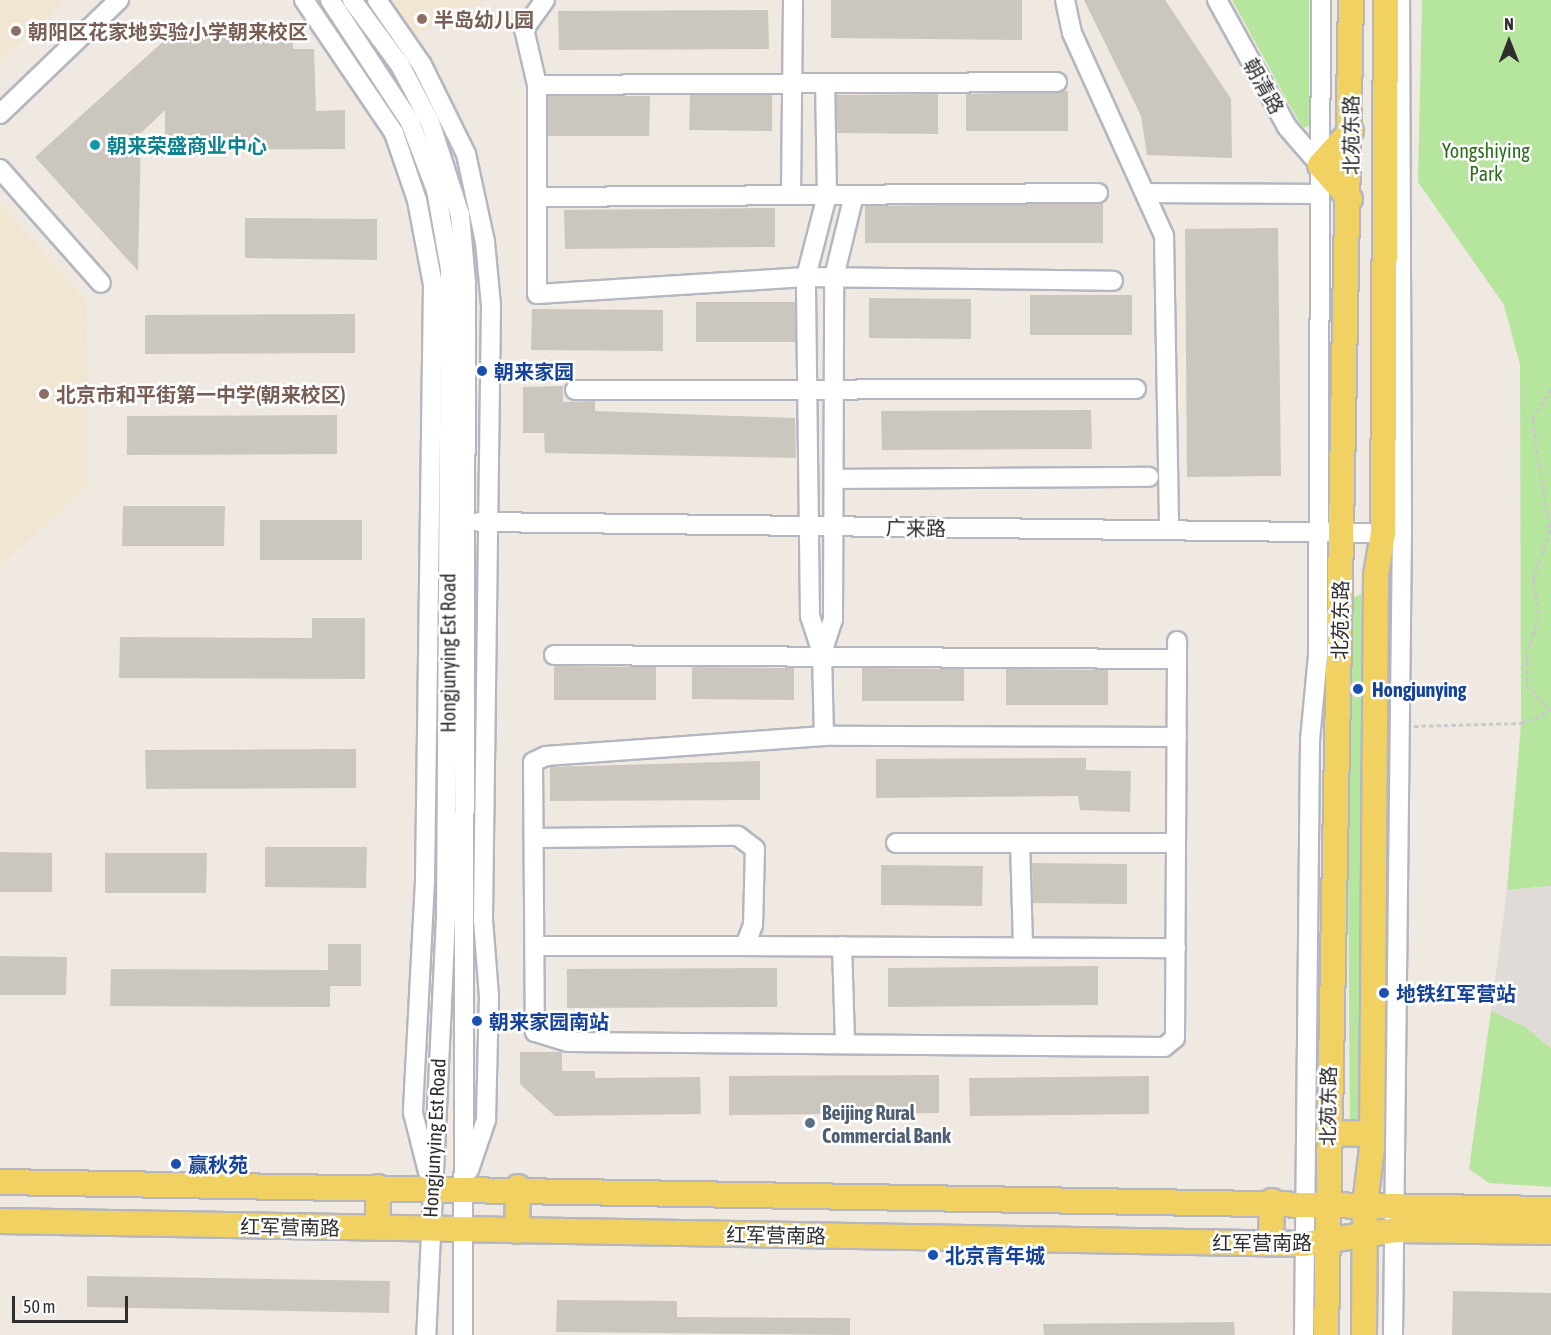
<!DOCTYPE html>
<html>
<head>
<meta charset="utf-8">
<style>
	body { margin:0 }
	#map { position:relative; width:1551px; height:1335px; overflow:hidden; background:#efe9e1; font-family:"Asap Condensed","Noto Sans SC",sans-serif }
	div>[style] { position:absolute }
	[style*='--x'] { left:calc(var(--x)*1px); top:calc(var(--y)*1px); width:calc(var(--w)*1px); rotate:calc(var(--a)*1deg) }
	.education>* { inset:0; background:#f0e6d1 }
	.green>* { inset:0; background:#b6e59e }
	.plaza>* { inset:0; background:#dfdcd8 }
	.building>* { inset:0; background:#cbc7bf }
	.path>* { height:3px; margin-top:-1.5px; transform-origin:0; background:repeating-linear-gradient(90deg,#c9c9c9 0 4.5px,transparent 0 7.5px) }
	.roads { filter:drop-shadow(2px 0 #b4b7c1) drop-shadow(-2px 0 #b4b7c1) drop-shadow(0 2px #b4b7c1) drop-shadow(0 -2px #b4b7c1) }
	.minor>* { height:18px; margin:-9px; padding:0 9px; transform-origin:9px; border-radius:9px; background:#fff }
	.major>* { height:24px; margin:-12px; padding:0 12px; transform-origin:12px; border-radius:12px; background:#f2d163 }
	.dots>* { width:16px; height:16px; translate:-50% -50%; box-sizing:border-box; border:3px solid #fff; border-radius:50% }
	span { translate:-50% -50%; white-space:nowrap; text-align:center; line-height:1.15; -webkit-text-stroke:5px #fff; paint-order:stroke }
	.education-label { font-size:20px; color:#785e54; font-weight:700 }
	.left { translate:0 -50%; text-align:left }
	.street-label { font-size:20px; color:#2e2e2e }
	.culture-label { font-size:20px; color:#0d838f; font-weight:700 }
	.park-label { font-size:20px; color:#2c6e1b }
	.transit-label { font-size:20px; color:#164399; font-weight:700 }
	.service-label { font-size:20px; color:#4e5e75; font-weight:700 }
	.north { position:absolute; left:1479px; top:12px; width:60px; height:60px; -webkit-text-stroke:4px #fff; paint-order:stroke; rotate:0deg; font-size:16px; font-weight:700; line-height:24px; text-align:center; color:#2e2e2e }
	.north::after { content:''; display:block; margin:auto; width:21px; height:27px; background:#2e2e2e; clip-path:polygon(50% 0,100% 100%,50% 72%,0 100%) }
	.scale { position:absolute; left:12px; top:1296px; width:116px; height:27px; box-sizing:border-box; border:3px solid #2e2e2e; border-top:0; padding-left:8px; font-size:18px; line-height:21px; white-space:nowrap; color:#2e2e2e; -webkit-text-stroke:4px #fff; paint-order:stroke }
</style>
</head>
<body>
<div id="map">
	<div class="education">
		<i style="clip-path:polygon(0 0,65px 0,0 62px)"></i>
		<i style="clip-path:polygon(382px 0,488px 0,409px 39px)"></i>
		<i style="clip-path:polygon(0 202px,87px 302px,88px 486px,0 566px)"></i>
	</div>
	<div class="green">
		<i style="clip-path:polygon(1232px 0,1309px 0,1309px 125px,1304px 128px,1299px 122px)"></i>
		<i style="clip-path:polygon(1422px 0,1551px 0,1551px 886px,1507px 890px,1521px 723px,1520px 365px,1504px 305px,1418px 182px)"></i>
		<i style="clip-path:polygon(1361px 594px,1363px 1124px,1350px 1124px,1347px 741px,1352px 598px)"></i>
		<i style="clip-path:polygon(1491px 1011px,1524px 1026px,1551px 1048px,1551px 1187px,1489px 1183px,1469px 1169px)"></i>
	</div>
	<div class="plaza">
		<i style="clip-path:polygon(1551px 886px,1551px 1048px,1524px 1026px,1491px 1011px,1507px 890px)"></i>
	</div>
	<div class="building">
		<i style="clip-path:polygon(831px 0,1022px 0,1022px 40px,831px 38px)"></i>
		<i style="clip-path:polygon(1084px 0,1165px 0,1231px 99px,1232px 158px,1147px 155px,1141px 116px)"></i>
		<i style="clip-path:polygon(768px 10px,769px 49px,559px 50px,558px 11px)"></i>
		<i style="clip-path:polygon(234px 21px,263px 25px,276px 39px,293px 40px,293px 49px,314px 49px,316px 111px,345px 110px,345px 149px,165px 150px,165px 110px,141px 133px,138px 271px,35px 157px,166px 39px,211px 37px,218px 27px)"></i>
		<i style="clip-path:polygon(1068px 91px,1068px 131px,966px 131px,966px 94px)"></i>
		<i style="clip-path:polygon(938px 94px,938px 134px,837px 133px,836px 95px)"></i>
		<i style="clip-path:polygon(690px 95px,772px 95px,772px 131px,689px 130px)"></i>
		<i style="clip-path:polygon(548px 96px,650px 96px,649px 136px,548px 136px)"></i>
		<i style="clip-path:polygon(1103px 203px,1103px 243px,865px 243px,865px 206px)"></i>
		<i style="clip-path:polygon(775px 208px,775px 247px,565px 249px,564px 210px)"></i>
		<i style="clip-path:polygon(245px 218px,377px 219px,377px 260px,245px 258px)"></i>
		<i style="clip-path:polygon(1278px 228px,1281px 476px,1187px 477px,1185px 229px)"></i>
		<i style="clip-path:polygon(1030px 295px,1132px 295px,1132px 335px,1030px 335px)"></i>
		<i style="clip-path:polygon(869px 298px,971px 299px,971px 339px,869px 338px)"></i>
		<i style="clip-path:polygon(696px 302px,795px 302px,796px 342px,696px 342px)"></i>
		<i style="clip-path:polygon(532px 309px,663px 310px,663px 351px,531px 350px)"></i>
		<i style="clip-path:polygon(355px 314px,355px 353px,145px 354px,145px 315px)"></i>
		<i style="clip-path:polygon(563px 386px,563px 402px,595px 401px,595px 411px,795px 418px,796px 458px,545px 453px,544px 433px,523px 433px,523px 387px)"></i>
		<i style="clip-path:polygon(1091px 410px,1092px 449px,882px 450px,881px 411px)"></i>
		<i style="clip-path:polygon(337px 415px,337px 454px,127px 455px,127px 416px)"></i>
		<i style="clip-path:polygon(123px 506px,225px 506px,224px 546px,122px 546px)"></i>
		<i style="clip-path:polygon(260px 520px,362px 520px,362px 560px,260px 560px)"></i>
		<i style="clip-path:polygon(312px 618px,365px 618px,365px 679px,119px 678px,120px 637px,312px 638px)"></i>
		<i style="clip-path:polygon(554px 666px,656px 667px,656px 700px,554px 700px)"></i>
		<i style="clip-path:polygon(692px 667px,794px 668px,794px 700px,692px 699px)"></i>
		<i style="clip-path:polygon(862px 668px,964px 669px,964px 701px,862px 701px)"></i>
		<i style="clip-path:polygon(1006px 669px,1108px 670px,1108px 705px,1006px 705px)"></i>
		<i style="clip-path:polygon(356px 749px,356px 788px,146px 789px,145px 750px)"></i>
		<i style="clip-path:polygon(1086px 758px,1086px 770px,1131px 771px,1130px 812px,1080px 810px,1078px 796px,876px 798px,876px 759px)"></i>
		<i style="clip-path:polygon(760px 761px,760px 800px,550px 801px,550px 767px)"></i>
		<i style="clip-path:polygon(265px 847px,367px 847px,366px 888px,265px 887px)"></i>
		<i style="clip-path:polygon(0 852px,52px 853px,52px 892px,0 892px)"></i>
		<i style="clip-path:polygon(105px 853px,207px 853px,206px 893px,105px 893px)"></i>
		<i style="clip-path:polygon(1032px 863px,1127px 864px,1127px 904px,1033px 903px)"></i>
		<i style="clip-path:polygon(881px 865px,983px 866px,982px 906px,881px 905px)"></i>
		<i style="clip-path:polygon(328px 944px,361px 944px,361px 986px,330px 986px,330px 1007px,110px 1006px,111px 969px,328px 970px)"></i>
		<i style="clip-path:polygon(0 956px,67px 957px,66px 995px,0 995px)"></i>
		<i style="clip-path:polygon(1098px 966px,1098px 1005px,888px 1007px,888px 968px)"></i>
		<i style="clip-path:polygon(777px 968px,777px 1007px,567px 1008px,567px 969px)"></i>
		<i style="clip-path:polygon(520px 1052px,562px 1052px,562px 1071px,595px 1071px,595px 1078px,700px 1077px,701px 1114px,555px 1116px,520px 1084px)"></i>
		<i style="clip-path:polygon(939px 1075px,939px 1113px,729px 1115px,729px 1076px)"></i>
		<i style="clip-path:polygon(1149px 1076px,1149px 1114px,970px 1116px,969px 1078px)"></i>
		<i style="clip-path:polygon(87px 1276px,390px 1281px,389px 1313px,87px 1307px)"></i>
		<i style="clip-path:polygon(1453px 1291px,1551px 1293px,1551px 1335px,1452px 1335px)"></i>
		<i style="clip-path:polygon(557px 1300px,677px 1301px,677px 1317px,850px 1318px,850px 1335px,556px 1332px)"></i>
		<i style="clip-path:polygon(1234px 1322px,1235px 1335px,1044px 1335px,1043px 1324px)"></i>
	</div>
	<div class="path">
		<i style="--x:1551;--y:389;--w:36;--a:122"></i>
		<i style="--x:1532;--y:419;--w:112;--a:80.8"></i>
		<i style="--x:1550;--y:530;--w:52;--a:109.1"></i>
		<i style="--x:1533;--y:579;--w:38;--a:81"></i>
		<i style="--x:1539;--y:617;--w:39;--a:108"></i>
		<i style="--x:1527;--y:654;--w:31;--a:90"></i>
		<i style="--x:1527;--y:685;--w:35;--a:47"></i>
		<i style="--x:1414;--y:726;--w:107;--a:-1.6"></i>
		<i style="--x:1521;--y:723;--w:30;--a:-23"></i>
	</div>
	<div class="roads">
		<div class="minor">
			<i style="--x:304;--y:0;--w:161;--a:55.9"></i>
			<i style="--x:394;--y:133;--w:71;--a:71.1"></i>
			<i style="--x:417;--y:200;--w:86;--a:79.3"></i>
			<i style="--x:433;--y:285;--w:596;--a:90.77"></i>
			<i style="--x:425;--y:881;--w:232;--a:93"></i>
			<i style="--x:413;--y:1113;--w:61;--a:75.7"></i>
			<i style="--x:330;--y:0;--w:146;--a:56.7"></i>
			<i style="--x:410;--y:122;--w:73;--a:69.1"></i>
			<i style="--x:436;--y:190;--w:80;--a:80"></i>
			<i style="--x:450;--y:269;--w:648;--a:90.35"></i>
			<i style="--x:446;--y:917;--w:418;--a:92.7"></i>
			<i style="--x:352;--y:0;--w:81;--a:53.6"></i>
			<i style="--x:400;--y:65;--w:64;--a:62.2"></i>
			<i style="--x:430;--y:122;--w:98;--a:72.1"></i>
			<i style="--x:460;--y:215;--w:67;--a:84.9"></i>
			<i style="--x:466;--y:282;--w:1053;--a:90.16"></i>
			<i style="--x:377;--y:0;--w:79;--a:55.3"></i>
			<i style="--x:422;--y:65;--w:99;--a:63.7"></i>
			<i style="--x:466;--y:154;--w:90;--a:77.8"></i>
			<i style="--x:485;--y:242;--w:64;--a:84.6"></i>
			<i style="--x:491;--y:306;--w:614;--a:90.75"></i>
			<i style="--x:483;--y:920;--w:76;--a:85.5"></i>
			<i style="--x:489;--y:996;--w:124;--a:91.4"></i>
			<i style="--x:486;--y:1120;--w:53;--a:108.8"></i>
			<i style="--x:545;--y:0;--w:36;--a:126"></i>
			<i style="--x:524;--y:29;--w:57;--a:76.9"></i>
			<i style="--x:537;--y:85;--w:209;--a:90"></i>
			<i style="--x:537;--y:294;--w:270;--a:-3.6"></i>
			<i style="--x:806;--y:277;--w:307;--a:0.7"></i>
			<i style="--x:1065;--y:0;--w:34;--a:78"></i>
			<i style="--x:1072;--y:33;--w:223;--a:65.6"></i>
			<i style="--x:1164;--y:236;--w:294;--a:89"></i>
			<i style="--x:1217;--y:0;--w:145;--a:61.1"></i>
			<i style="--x:1287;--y:127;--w:50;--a:49"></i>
			<i style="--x:537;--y:85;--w:520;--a:-0.33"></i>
			<i style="--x:0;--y:114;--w:165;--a:-43.8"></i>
			<i style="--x:0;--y:169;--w:152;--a:48.5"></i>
			<i style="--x:1148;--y:193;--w:172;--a:0.3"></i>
			<i style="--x:791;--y:195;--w:195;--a:-89.4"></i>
			<i style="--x:537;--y:197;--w:561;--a:-0.41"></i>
			<i style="--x:575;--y:390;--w:561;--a:-0.1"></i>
			<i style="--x:834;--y:479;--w:315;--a:-0.4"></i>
			<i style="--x:479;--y:522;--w:917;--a:0.69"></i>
			<i style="--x:822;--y:653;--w:35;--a:-72"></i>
			<i style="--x:833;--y:620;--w:343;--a:-89.8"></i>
			<i style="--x:834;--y:277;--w:84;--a:-76.3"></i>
			<i style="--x:554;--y:655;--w:623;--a:0.37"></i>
			<i style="--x:824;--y:736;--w:83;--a:-91.4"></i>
			<i style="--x:822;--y:653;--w:38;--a:-108"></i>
			<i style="--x:810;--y:617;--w:340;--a:-90.7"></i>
			<i style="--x:806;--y:277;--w:85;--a:-75.6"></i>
			<i style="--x:827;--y:195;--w:111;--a:-91"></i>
			<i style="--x:1177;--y:737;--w:353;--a:-179.8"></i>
			<i style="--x:824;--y:736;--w:279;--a:175.9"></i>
			<i style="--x:546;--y:756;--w:14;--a:155"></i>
			<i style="--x:533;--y:762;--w:270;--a:89.6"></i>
			<i style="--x:535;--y:1032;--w:34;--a:17"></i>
			<i style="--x:568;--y:1042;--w:596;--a:0.48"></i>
			<i style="--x:1164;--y:1047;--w:14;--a:-39"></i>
			<i style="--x:1175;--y:1038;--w:397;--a:-89.7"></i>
			<i style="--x:534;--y:838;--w:204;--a:-0.6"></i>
			<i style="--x:738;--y:836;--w:21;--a:37"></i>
			<i style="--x:755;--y:849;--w:76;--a:91.5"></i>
			<i style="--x:753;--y:925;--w:22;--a:111"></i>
			<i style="--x:745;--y:946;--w:210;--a:180"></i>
			<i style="--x:896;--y:843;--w:280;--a:0"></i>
			<i style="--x:1020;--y:843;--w:104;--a:88.3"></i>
			<i style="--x:745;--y:946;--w:431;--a:0.3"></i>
			<i style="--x:842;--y:946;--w:98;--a:88.2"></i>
			<i style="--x:1304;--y:1335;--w:595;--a:-89.42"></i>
			<i style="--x:1310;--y:740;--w:85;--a:-84.6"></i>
			<i style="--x:1318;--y:655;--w:655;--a:-89.74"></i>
			<i style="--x:1393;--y:1335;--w:802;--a:-89.36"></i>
			<i style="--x:1402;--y:533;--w:533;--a:-90.21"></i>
		</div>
		<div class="major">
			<i style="--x:1350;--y:199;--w:45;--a:-131.4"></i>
			<i style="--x:1320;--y:165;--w:46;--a:-47.6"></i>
			<i style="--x:1328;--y:1133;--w:44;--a:1.3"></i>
			<i style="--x:0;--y:1182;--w:1551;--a:1"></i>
			<i style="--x:378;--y:1187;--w:41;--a:90"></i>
			<i style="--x:0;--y:1221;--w:1304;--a:1.01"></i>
			<i style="--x:1304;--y:1244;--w:92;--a:-8.7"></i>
			<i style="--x:1395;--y:1230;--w:156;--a:0.7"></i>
			<i style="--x:517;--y:1231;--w:44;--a:-88.7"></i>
			<i style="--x:1271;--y:1243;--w:42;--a:-88.6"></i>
			<i style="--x:1326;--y:1335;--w:1335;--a:-88.93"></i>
			<i style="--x:1364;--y:1335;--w:131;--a:-89.6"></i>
			<i style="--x:1365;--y:1204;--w:56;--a:-82.9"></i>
			<i style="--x:1372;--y:1148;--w:573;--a:-89.6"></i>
			<i style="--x:1376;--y:575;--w:43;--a:-80.5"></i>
			<i style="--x:1383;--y:533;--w:533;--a:-89.68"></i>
		</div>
	</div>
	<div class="dots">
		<i style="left:422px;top:19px;background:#8d6e63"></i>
		<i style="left:16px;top:31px;background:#8d6e63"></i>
		<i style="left:95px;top:145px;background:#0f9aa8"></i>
		<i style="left:482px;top:371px;background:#1a4fb4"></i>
		<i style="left:44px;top:394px;background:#8d6e63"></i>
		<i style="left:1358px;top:689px;background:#1a4fb4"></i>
		<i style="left:1384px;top:993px;background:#1a4fb4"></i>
		<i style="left:477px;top:1021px;background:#1a4fb4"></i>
		<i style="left:810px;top:1123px;background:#5c6f8a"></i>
		<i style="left:176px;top:1164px;background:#1a4fb4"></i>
		<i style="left:933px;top:1255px;background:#1a4fb4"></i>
	</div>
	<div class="education-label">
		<span class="left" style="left:434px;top:19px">半岛幼儿园</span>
		<span class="left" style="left:28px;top:31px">朝阳区花家地实验小学朝来校区</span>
		<span class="left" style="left:56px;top:394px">北京市和平街第一中学(朝来校区)</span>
	</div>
	<div class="street-label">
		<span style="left:1264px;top:86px;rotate:61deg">朝清路</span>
		<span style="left:1351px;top:135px;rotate:-90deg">北苑东路</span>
		<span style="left:916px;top:528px;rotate:1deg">广来路</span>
		<span style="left:1340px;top:620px;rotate:-89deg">北苑东路</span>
		<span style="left:448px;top:653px;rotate:-90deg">Hongjunying Est Road</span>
		<span style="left:1328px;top:1106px;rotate:-89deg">北苑东路</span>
		<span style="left:434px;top:1138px;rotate:-87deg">Hongjunying Est Road</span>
		<span style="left:290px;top:1227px;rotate:1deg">红军营南路</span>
		<span style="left:776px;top:1235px;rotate:1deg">红军营南路</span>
		<span style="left:1262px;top:1242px">红军营南路</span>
	</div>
	<div class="culture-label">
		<span class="left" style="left:107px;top:145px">朝来荣盛商业中心</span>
	</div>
	<div class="park-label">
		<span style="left:1486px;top:162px">Yongshiying<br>Park</span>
	</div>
	<div class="transit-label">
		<span class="left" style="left:494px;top:371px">朝来家园</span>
		<span class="left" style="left:1372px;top:689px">Hongjunying</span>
		<span class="left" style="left:1396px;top:993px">地铁红军营站</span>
		<span class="left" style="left:489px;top:1021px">朝来家园南站</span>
		<span class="left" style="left:188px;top:1164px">赢秋苑</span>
		<span class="left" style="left:945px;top:1255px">北京青年城</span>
	</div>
	<div class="service-label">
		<span class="left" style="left:822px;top:1124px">Beijing Rural<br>Commercial Bank</span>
	</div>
	<div class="north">N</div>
	<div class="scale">50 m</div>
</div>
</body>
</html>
